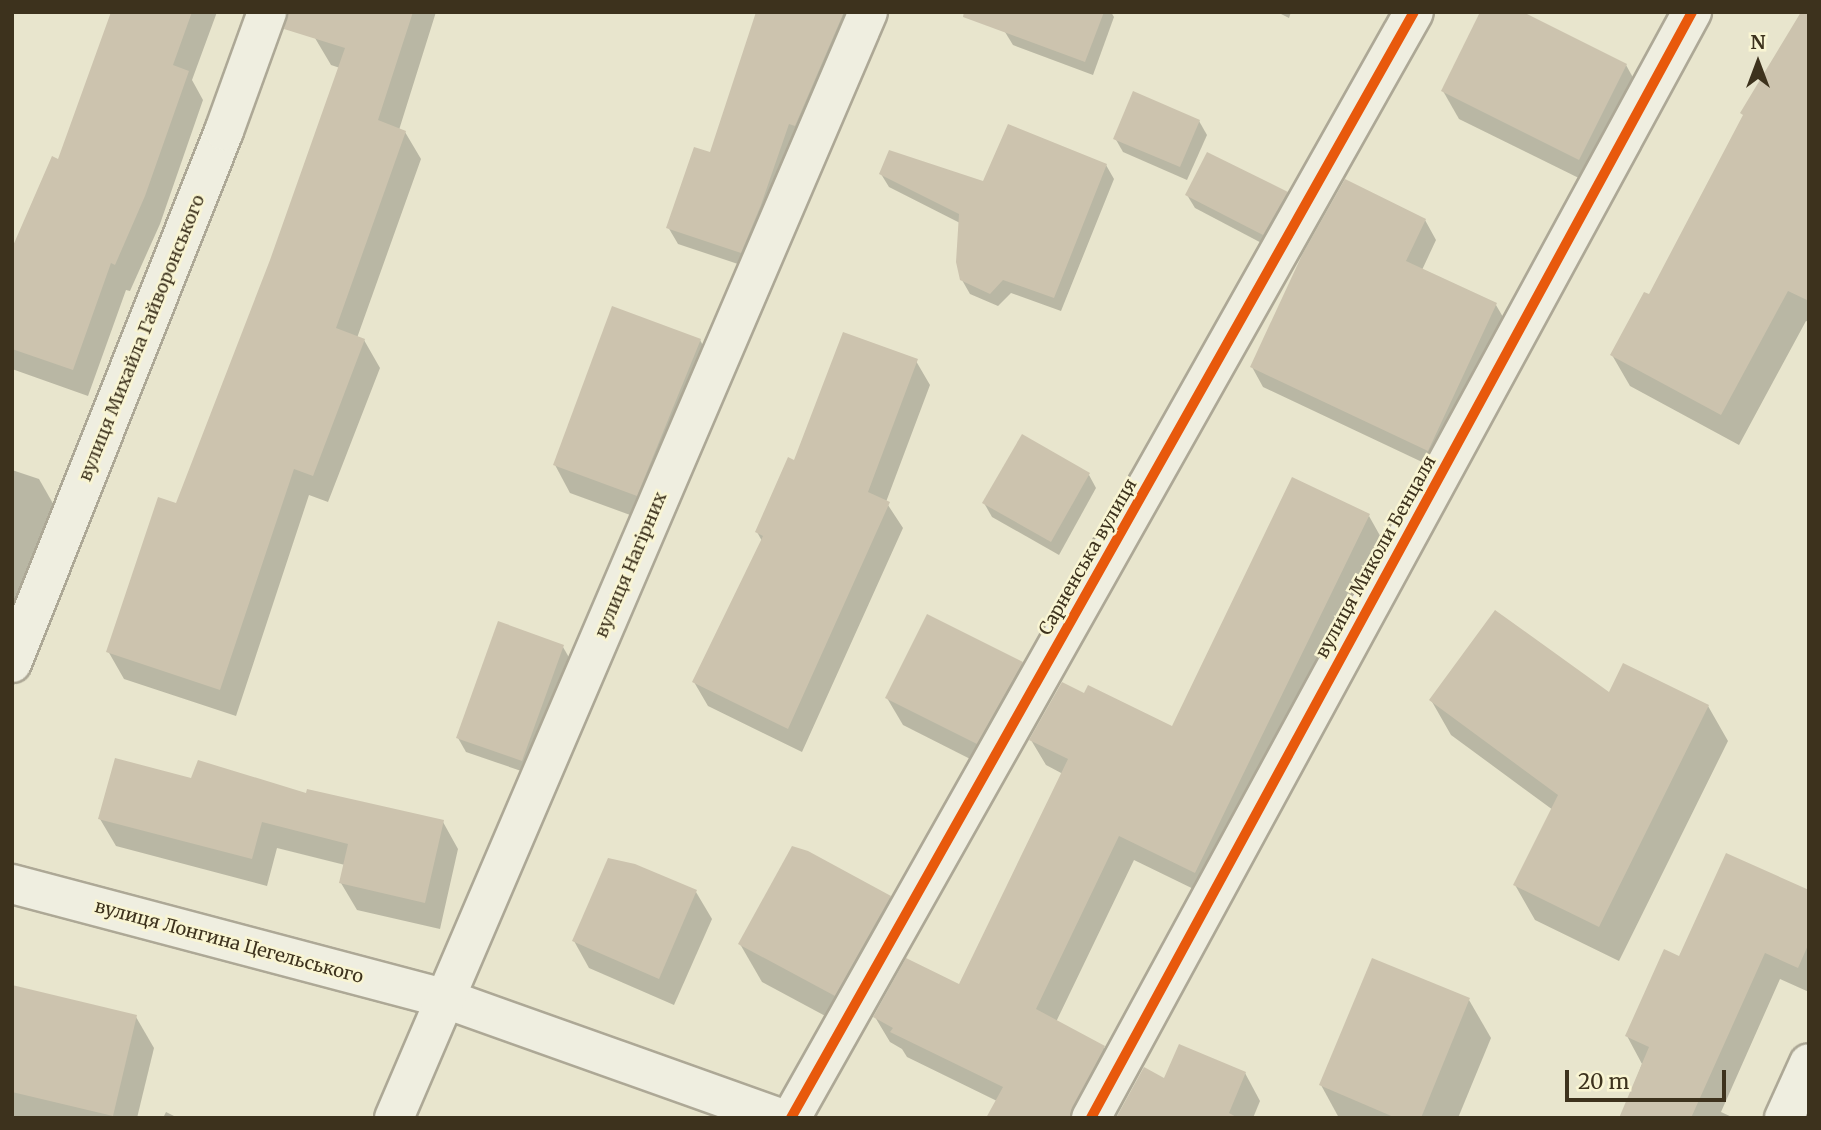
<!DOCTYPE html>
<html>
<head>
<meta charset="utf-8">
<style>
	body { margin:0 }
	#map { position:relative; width:1821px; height:1130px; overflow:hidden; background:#e8e5cd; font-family:Merriweather,serif }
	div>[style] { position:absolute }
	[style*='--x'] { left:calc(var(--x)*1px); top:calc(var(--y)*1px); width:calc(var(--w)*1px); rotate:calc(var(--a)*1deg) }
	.shadow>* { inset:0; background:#0003 }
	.building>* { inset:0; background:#ccc3ae }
	.roads { filter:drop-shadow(2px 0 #ada896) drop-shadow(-2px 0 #ada896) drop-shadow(0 2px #ada896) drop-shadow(0 -2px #ada896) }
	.minor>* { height:38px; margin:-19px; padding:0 19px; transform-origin:19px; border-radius:19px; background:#efeee0 }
	.cycleway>* { height:10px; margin:-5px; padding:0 5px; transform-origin:5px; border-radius:5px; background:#e8590c }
	span { translate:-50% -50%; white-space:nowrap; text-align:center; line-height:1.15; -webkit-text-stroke:5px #f9f5d3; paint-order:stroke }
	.street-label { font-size:18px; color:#3d321d }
	.frame { position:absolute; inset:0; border:14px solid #3d321d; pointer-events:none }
	.north { position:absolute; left:1723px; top:28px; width:70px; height:70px; -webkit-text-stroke:5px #f9f5d3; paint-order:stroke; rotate:0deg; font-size:19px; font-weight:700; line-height:28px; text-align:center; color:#3d321d }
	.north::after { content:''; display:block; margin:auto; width:24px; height:32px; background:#3d321d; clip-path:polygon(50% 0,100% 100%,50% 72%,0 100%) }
	.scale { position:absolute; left:1565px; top:1070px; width:161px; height:32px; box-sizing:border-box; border:4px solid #3d321d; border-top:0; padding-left:9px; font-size:21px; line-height:24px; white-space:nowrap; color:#3d321d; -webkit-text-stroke:5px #f9f5d3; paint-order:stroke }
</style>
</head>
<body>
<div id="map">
	<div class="shadow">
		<i style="clip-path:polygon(109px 12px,217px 12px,192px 80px,203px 100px,160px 224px,130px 291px,126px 290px,88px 396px,12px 369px,12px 277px,59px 161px,111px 15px)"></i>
		<i style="clip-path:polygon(323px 12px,436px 12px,399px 130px,405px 132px,421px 159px,357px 338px,364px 340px,380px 368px,328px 502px,309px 495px,236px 716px,124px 679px,108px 651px,177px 505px,258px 298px,340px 68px,331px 65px,315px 38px)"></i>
		<i style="clip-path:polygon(758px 12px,863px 12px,750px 268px,678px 244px,668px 227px,711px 154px)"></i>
		<i style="clip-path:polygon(1012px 12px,1111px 12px,1114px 17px,1093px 75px,1013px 45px,1005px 32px)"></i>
		<i style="clip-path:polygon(1277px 12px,1291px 12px,1289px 18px)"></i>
		<i style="clip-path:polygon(1809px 16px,1809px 322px,1806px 321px,1739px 445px,1630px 386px,1612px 355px,1650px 297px)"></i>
		<i style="clip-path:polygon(1626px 65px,1641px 92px,1595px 186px,1459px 119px,1443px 91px)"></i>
		<i style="clip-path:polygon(1199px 121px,1207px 135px,1187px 180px,1123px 152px,1115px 138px)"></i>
		<i style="clip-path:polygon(1106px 165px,1114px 179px,1061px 311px,1011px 293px,998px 306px,970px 294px,962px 280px,960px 223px,889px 187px,881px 174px,984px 183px)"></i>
		<i style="clip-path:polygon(1286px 193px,1294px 207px,1271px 248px,1195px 208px,1187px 195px)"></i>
		<i style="clip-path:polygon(1425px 220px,1436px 240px,1422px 270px,1496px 305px,1507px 324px,1439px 470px,1263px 387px,1252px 367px)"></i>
		<i style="clip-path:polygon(700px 340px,716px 368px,652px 523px,570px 493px,555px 465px)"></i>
		<i style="clip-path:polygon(916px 361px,930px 385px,886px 502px,903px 528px,802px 752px,708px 706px,694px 682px,762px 541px,757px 532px)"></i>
		<i style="clip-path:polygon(12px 470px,39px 479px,59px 514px,12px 640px)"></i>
		<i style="clip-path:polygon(1089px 475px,1096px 488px,1059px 555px,992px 517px,984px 503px)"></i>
		<i style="clip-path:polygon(1369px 516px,1383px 541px,1210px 897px,1134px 860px,1056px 1022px,1104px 1048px,1118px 1073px,1094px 1118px,988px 1118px,997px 1101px,907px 1057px,902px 1049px,890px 1042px,875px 1017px,960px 986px,1063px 774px,1046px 765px,1031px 740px,1085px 695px,1173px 728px)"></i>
		<i style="clip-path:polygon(563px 647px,571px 661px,530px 774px,466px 752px,458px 738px)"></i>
		<i style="clip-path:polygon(1022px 663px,1037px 690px,992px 770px,903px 725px,887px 698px)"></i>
		<i style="clip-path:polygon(1610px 695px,1708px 706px,1728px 741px,1619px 961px,1535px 920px,1515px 885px,1553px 810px,1451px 735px,1431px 700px)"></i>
		<i style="clip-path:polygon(192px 780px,308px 795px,443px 822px,458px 849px,440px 929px,357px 910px,341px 883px,345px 865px,277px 848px,267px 886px,116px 846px,100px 819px)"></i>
		<i style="clip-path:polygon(1809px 891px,1809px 992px,1780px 979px,1721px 1112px,1734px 1118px,1621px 1118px,1642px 1064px,1627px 1036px,1680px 958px)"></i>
		<i style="clip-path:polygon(696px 892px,712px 919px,674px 1005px,589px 968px,574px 941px)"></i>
		<i style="clip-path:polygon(890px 897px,912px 936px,857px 1033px,762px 982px,740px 944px)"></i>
		<i style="clip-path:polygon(12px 987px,136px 1017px,154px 1048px,137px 1118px,12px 1118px)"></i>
		<i style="clip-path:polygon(1469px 1000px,1491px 1038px,1458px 1118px,1339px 1118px,1321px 1085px)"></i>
		<i style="clip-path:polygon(1245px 1073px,1260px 1101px,1253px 1118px,1126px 1118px,1165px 1080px)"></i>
		<i style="clip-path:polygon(166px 1112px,178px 1118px,163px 1118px)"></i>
	</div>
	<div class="building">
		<i style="clip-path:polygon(111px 12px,192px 12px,173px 65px,189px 71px,145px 196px,115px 265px,111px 263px,73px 370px,12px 349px,12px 248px,52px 156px,58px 159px)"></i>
		<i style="clip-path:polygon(288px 12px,413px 12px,378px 120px,406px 131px,336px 328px,365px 339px,313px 476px,294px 469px,220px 690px,106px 652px,158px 497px,176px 503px,270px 260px,345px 48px,284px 29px)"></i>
		<i style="clip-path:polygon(756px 12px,844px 12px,795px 126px,789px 124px,761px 205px,741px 253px,666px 228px,694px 147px,710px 152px)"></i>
		<i style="clip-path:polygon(964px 12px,1104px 12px,1085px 62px,963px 17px)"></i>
		<i style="clip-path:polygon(1480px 12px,1523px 12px,1627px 64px,1579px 160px,1441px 91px)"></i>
		<i style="clip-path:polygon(1801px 12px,1809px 12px,1809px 301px,1788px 291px,1721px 415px,1610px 355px,1644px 292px,1649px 294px,1743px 115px,1740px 113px)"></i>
		<i style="clip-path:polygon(1133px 91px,1200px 120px,1180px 167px,1113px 139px)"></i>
		<i style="clip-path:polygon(1008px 124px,1107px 164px,1054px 298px,1003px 280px,990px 294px,960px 280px,956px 262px,959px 214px,879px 174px,889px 150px,983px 181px)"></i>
		<i style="clip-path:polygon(1207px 152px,1288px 192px,1263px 235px,1185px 195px)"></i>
		<i style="clip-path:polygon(1345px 179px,1426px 219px,1406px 261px,1497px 303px,1428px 451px,1250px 367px,1302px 255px)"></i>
		<i style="clip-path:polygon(612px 306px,701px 339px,637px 496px,553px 465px)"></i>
		<i style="clip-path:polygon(843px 332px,918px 359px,868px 492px,890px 502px,788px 729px,692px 682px,763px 536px,755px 532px,788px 457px,794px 460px)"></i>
		<i style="clip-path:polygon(1022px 434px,1090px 473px,1051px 542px,982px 503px)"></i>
		<i style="clip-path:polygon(1292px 477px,1370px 514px,1195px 873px,1119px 836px,1036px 1009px,1105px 1046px,1069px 1118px,986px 1118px,1003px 1087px,890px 1032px,893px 1028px,873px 1017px,906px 958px,959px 984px,1068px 759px,1029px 740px,1062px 682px,1084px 693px,1088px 685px,1172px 726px)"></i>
		<i style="clip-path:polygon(1495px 610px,1609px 692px,1623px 663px,1709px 705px,1599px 927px,1513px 885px,1558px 795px,1429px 700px)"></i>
		<i style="clip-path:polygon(927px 614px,1023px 662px,977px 744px,885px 698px)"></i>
		<i style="clip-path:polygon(498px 621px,564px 645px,522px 761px,456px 738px)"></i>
		<i style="clip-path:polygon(115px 758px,191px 778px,198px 760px,306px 793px,307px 789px,444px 820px,425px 903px,339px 883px,348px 844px,262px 822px,252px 859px,98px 819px)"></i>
		<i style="clip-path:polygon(792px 846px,808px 851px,891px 896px,835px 996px,738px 944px)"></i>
		<i style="clip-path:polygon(1726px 853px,1809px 890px,1809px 943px,1798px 968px,1765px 953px,1691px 1118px,1619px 1118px,1649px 1047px,1625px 1036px,1664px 949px,1679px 956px)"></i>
		<i style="clip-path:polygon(608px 858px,635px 864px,697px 890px,659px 979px,572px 941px)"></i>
		<i style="clip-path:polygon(1372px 958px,1470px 998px,1421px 1118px,1396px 1118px,1319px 1085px)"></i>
		<i style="clip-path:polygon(12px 985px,137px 1015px,113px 1116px,12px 1092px)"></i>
		<i style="clip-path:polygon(1179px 1044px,1246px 1072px,1229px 1113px,1238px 1118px,1116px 1118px,1144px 1067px,1164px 1078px)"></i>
	</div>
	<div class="roads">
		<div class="minor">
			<i style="--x:12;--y:663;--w:573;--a:-68.27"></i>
			<i style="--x:224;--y:131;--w:127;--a:-70.1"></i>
			<i style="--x:12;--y:884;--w:449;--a:14.8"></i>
			<i style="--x:446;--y:999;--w:355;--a:19.6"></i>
			<i style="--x:394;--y:1118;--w:1203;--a:-66.8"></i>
			<i style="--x:791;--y:1118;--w:1269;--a:-60.61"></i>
			<i style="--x:1091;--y:1118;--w:1259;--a:-61.48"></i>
			<i style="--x:1784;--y:1118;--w:60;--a:-65.6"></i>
		</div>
	</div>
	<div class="cycleway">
		<i style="--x:791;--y:1118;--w:1269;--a:-60.61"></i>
		<i style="--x:1091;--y:1118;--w:1259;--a:-61.48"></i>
	</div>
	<div class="street-label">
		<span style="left:142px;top:338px;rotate:-68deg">вулиця Михайла Гайворонського</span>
		<span style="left:1088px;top:557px;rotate:-60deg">Сарненська вулиця</span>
		<span style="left:1376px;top:557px;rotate:-61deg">вулиця Миколи Бенцаля</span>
		<span style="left:631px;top:565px;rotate:-67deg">вулиця Нагірних</span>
		<span style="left:229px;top:942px;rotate:15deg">вулиця Лонгина Цегельського</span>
	</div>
	<div class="frame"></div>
	<div class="north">N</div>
	<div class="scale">20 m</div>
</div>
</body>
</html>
